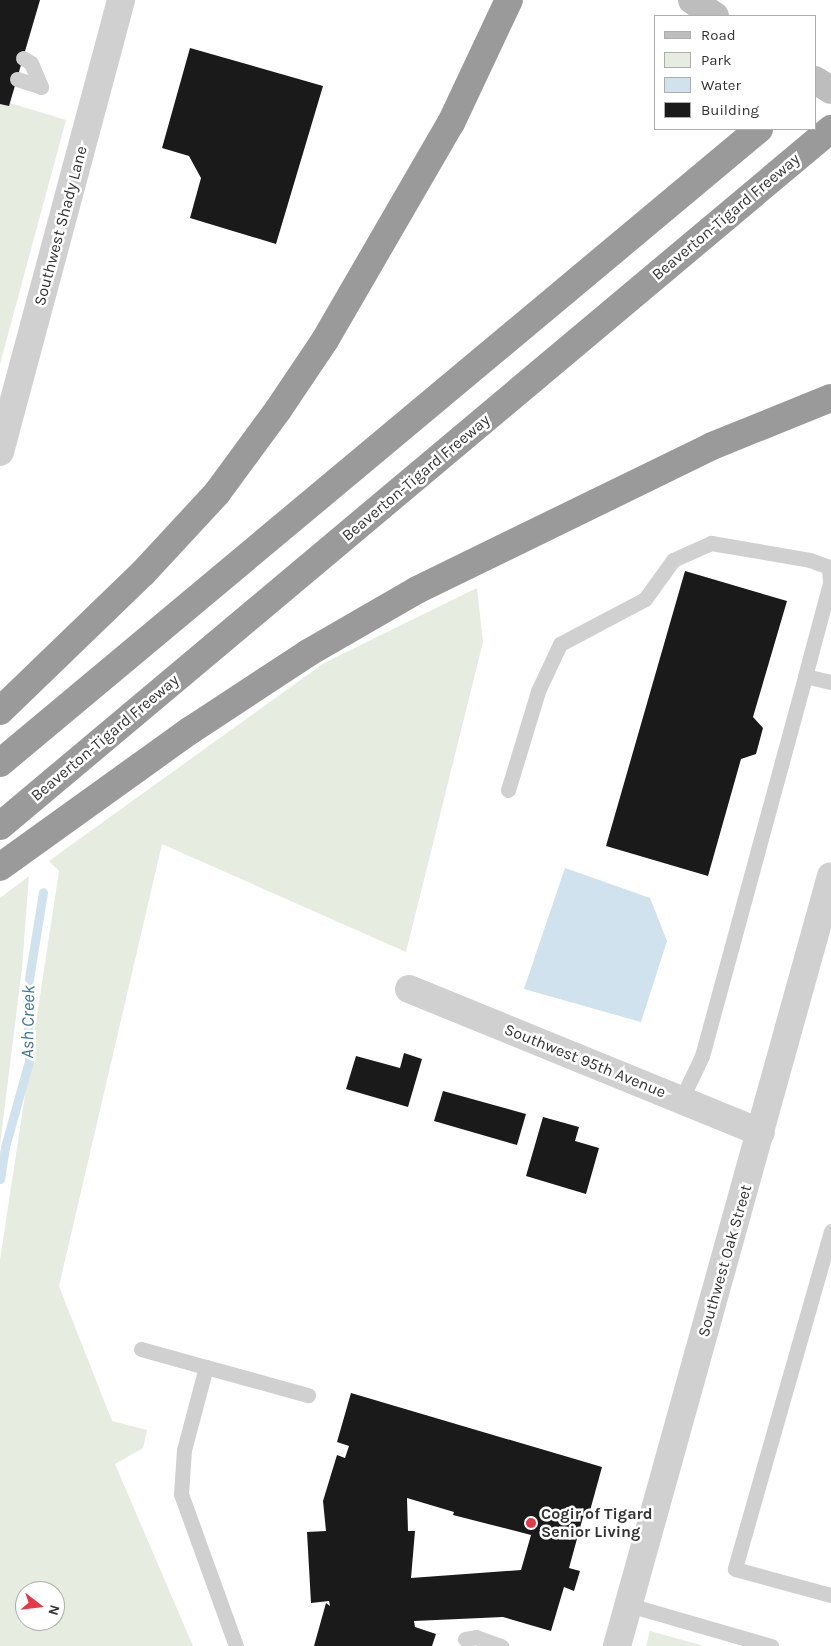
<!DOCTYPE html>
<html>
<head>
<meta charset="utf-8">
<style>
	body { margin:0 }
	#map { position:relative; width:831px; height:1646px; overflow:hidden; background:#fff; font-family:Karla,sans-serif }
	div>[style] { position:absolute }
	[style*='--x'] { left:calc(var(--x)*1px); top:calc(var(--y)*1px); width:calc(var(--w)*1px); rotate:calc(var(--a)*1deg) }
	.green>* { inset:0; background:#e6ecdf }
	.water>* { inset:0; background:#cfe2ee }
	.stream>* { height:9px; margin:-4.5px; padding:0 4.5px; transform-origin:4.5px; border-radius:4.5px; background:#cfe2ee }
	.building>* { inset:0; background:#1a1a1a }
	.service>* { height:15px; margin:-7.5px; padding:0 7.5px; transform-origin:7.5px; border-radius:7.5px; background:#d0d0d0 }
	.minor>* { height:28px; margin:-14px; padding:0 14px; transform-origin:14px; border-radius:14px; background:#d0d0d0 }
	.secondary>* { height:28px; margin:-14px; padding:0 14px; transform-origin:14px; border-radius:14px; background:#bdbdbd }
	.motorway>* { height:28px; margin:-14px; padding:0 14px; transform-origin:14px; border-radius:14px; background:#9a9a9a }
	.secondary-bridge>* { height:28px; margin:-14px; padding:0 14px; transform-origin:14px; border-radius:14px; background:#bdbdbd }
	.dots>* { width:14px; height:14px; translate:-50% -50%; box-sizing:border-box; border:2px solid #fff; border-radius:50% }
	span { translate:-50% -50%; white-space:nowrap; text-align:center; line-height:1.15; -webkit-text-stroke:5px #fff; paint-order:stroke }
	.street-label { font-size:16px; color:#333 }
	.poi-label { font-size:16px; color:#333; font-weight:700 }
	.left { translate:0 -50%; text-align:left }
	.water-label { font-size:18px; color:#3f7597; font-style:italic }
	.legend { position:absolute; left:654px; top:15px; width:162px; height:115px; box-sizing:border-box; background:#fff; border:1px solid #adadad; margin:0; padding:6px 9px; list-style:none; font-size:15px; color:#333 }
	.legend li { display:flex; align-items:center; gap:10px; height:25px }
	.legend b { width:25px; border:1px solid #adadad }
	.north { position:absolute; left:15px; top:1581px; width:50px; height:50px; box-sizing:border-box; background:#fff; border:1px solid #adadad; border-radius:50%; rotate:106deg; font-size:14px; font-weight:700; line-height:20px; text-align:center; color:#333 }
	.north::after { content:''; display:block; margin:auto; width:18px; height:22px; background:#e63946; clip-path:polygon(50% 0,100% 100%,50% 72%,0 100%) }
</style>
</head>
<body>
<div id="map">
	<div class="green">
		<i style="clip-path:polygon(0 100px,66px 120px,0 364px)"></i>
		<i style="clip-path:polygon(evenodd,477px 588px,483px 642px,406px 952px,162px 844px,59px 1286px,112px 1421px,147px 1430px,143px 1448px,115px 1464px,193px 1646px,0 1646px,0 1260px,59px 871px,49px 861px,324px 663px,477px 588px,25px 1591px,55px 1591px,55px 1621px,25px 1621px,25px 1591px)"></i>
		<i style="clip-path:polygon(29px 876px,22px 968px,0 1145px,0 898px)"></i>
		<i style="clip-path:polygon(650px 1631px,704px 1646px,646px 1646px)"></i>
	</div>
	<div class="water">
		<i style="clip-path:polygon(565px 868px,650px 898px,667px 941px,641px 1022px,524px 989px)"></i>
	</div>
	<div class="stream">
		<i style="--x:0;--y:1179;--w:32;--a:-81"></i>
		<i style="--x:5;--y:1147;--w:89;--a:-74.4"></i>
		<i style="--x:29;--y:1061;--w:70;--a:-91.6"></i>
		<i style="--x:27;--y:991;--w:100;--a:-80.8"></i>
	</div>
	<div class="building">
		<i style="clip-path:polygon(0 0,40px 0,9px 106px,0 104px)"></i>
		<i style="clip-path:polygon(190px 48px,323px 86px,276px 244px,190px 218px,201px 178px,189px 156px,162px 148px)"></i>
		<i style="clip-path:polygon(685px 571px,787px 601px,753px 717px,763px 728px,756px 754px,741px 759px,708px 876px,606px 846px)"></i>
		<i style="clip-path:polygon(404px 1053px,422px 1059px,408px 1107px,346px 1089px,356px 1056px,400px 1068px)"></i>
		<i style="clip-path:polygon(443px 1091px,526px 1114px,517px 1145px,434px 1121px)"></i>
		<i style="clip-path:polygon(543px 1117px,579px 1127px,575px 1141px,599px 1148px,586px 1194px,526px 1176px)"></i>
		<i style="clip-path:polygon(evenodd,351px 1393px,602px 1467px,588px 1518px,583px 1517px,569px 1568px,580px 1571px,574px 1591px,564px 1587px,551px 1631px,503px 1617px,414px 1621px,415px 1627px,436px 1634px,432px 1646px,314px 1646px,326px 1603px,330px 1606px,329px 1601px,311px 1603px,307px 1532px,326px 1531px,323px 1501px,337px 1455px,345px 1458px,349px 1446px,337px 1442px,351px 1393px,407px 1498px,454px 1512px,453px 1515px,531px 1535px,521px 1570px,411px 1578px,415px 1531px,408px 1531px,407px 1498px)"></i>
	</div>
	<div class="service">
		<i style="--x:23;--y:58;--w:9;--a:32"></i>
		<i style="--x:31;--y:63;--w:26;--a:67"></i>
		<i style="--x:17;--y:79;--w:25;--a:18"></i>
		<i style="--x:508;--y:790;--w:103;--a:-73.1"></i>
		<i style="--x:538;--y:691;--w:52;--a:-64.9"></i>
		<i style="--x:560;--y:644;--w:96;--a:-27.9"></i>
		<i style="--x:645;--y:599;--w:48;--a:-54.3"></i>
		<i style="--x:673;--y:560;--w:42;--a:-24.1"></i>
		<i style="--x:711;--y:543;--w:100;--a:9.7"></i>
		<i style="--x:810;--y:560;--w:20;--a:20"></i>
		<i style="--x:829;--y:567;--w:16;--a:86"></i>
		<i style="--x:830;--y:583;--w:96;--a:105"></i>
		<i style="--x:681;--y:1100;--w:49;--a:-64.5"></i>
		<i style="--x:702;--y:1056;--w:394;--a:-74.8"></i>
		<i style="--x:805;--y:676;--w:27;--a:13"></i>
		<i style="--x:831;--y:1231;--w:351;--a:105.9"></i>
		<i style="--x:735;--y:1569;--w:99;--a:15.2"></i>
		<i style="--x:141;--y:1349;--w:67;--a:15.5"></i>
		<i style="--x:629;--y:1605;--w:148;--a:16.1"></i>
		<i style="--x:465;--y:1639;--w:11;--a:-10"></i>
		<i style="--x:476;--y:1637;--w:27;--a:20"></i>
		<i style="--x:236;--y:1646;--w:162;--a:-109.9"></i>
		<i style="--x:181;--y:1494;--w:44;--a:-86.1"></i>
		<i style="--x:184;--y:1450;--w:86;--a:-75.2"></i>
		<i style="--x:206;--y:1367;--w:106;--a:15.4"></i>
	</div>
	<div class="minor">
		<i style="--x:0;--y:452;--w:468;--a:-75"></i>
		<i style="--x:409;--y:989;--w:380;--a:22.2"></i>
		<i style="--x:617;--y:1646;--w:799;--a:-74.47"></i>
	</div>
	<div class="secondary">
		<i style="--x:692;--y:0;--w:28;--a:35"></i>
	</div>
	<div class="motorway">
		<i style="--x:0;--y:711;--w:199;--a:-44"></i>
		<i style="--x:143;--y:573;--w:109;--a:-47.2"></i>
		<i style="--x:217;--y:493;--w:103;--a:-53.7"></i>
		<i style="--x:278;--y:410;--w:84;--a:-56.1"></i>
		<i style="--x:325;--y:340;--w:251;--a:-59.9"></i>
		<i style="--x:451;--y:123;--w:136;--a:-64.8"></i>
		<i style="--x:0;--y:763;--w:989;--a:-39.87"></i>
		<i style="--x:0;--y:826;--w:1085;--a:-39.99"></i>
		<i style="--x:0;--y:867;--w:235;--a:-35.7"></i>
		<i style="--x:191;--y:730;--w:140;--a:-33.3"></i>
		<i style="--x:308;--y:653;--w:126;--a:-30"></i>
		<i style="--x:417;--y:590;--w:328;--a:-26"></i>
		<i style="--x:712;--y:446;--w:128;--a:-22"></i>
	</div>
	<div class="secondary-bridge">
		<i style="--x:815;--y:80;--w:19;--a:32"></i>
	</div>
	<div class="dots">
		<i style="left:531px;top:1523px;background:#e63946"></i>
	</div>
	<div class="street-label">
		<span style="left:726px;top:217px;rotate:-40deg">Beaverton-Tigard Freeway</span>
		<span style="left:61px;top:226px;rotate:-75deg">Southwest Shady Lane</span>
		<span style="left:416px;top:478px;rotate:-40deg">Beaverton-Tigard Freeway</span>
		<span style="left:105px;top:738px;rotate:-40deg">Beaverton-Tigard Freeway</span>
		<span style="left:585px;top:1061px;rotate:22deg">Southwest 95th Avenue</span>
		<span style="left:725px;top:1261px;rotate:-74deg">Southwest Oak Street</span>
	</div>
	<div class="poi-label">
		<span class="left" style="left:541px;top:1523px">Cogir of Tigard<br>Senior Living</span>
	</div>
	<div class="water-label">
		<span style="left:28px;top:1022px;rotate:-89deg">Ash Creek</span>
	</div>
	<ul class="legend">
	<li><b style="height:6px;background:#bdbdbd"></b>Road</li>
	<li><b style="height:14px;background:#e6ecdf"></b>Park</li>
	<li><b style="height:14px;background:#cfe2ee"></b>Water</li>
	<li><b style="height:14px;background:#1a1a1a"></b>Building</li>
	</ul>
	<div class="north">N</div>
</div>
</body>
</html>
